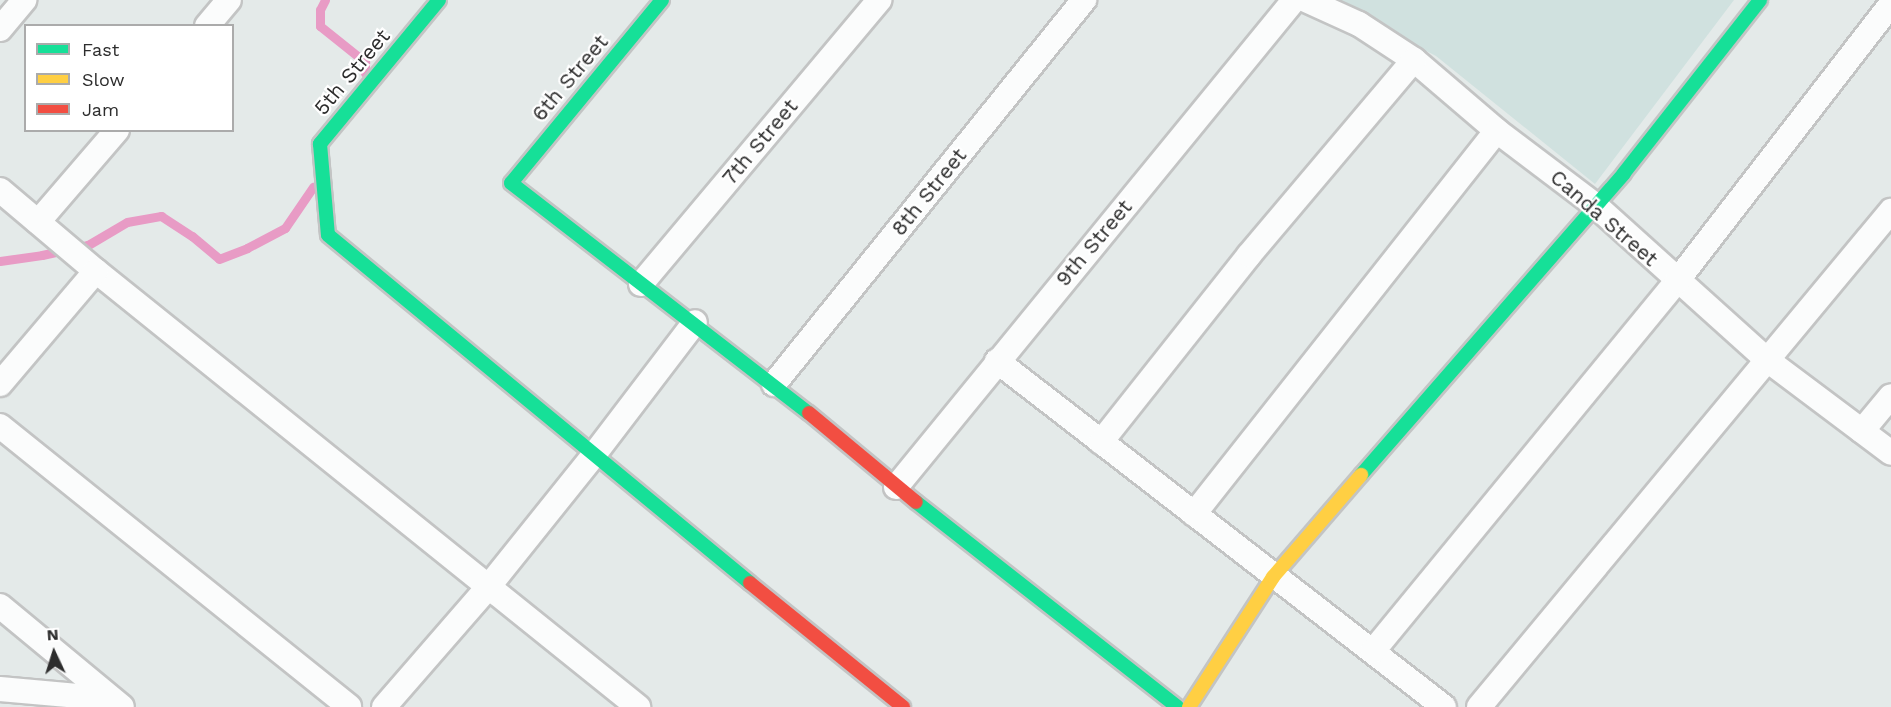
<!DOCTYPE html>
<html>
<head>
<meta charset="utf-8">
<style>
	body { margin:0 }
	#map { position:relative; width:1891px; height:707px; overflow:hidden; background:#e4eae9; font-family:"Work Sans",sans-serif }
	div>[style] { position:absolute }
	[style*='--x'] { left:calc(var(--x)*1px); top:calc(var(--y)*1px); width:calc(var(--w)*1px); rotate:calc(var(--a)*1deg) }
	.education>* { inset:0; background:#d0e1df }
	.stream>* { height:9px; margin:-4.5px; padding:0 4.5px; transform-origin:4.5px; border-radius:4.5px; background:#e89bc5 }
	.roads { filter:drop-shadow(2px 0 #c3c4c4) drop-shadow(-2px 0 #c3c4c4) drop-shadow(0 2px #c3c4c4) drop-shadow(0 -2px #c3c4c4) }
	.street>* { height:24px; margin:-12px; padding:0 12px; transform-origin:12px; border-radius:12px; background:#fbfcfc }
	.fast>* { height:14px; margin:-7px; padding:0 7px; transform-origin:7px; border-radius:7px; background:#16e098 }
	.slow>* { height:14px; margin:-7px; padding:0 7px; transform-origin:7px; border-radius:7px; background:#ffcf43 }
	.jam>* { height:14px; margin:-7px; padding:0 7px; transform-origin:7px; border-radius:7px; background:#f24e42 }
	span { translate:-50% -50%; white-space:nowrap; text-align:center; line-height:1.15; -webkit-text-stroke:4.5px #fff; paint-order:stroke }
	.street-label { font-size:21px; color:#2d2d2d }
	.legend { position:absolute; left:24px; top:24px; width:210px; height:108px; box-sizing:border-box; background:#fff; border:2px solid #ababab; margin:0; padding:8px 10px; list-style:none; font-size:18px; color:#2d2d2d }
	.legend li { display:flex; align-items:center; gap:12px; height:30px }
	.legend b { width:30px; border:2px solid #ababab }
	.north { position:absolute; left:24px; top:623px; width:60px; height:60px; -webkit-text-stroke:4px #fff; paint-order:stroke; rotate:356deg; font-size:16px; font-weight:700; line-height:24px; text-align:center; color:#2d2d2d }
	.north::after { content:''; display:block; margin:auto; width:21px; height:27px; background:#2d2d2d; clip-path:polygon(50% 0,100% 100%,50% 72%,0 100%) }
</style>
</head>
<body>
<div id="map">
	<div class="education">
		<i style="clip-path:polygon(1328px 0,1734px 0,1595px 184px,1436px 56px)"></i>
	</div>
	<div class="stream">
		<i style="--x:325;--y:0;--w:11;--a:117"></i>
		<i style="--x:320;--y:10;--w:16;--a:90"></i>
		<i style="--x:320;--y:26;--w:58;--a:38.7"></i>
		<i style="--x:365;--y:62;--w:11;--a:90"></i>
		<i style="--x:0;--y:261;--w:42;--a:-8.1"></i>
		<i style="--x:42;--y:255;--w:47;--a:-12.3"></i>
		<i style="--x:88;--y:245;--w:45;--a:-30.5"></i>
		<i style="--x:127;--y:222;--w:35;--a:-10"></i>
		<i style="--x:161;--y:216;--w:37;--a:33"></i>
		<i style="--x:192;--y:236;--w:35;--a:40"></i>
		<i style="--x:219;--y:259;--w:30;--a:-21"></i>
		<i style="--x:247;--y:248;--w:43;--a:-27.8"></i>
		<i style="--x:285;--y:228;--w:50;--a:-55.7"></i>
	</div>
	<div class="roads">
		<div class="street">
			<i style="--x:1306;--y:0;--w:58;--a:24.4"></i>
			<i style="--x:1359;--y:24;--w:66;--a:33.2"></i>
			<i style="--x:1414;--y:60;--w:109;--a:40.5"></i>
			<i style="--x:1497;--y:131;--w:123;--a:37.1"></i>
			<i style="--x:1595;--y:205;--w:230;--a:42"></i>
			<i style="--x:1766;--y:359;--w:156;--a:36.9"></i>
			<i style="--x:207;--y:26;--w:34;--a:-50"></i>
			<i style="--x:0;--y:29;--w:38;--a:-50"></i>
			<i style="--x:0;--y:190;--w:126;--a:40.2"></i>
			<i style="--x:96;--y:271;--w:696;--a:38.81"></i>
			<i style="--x:38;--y:222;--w:121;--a:-49.3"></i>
			<i style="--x:641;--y:284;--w:371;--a:-50"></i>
			<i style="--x:997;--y:361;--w:565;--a:37.74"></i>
			<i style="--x:0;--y:384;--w:148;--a:-49.7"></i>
			<i style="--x:774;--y:384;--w:494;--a:-51.1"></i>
			<i style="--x:0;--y:426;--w:448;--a:38.8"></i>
			<i style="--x:1862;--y:431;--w:45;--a:-50.4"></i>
			<i style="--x:1101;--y:442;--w:238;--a:-51.6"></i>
			<i style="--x:1249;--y:255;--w:255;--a:-49.8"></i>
			<i style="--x:896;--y:487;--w:629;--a:-50.74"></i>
			<i style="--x:1194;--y:514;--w:488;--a:-51.7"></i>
			<i style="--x:0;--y:606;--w:158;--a:39.6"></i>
			<i style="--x:1373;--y:651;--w:479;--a:-50.6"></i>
			<i style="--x:1677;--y:281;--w:350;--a:-52.3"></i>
			<i style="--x:0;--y:689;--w:111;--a:5.1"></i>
			<i style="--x:384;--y:707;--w:160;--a:-49"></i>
			<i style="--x:489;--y:586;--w:166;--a:-51.3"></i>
			<i style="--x:593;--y:456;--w:168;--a:-52.7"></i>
			<i style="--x:1479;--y:707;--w:645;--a:-50.29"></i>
		</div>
		<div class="fast">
			<i style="--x:439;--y:0;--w:187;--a:129.6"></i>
			<i style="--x:320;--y:144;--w:91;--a:85"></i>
			<i style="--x:328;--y:235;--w:547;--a:39.51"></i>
			<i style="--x:662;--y:0;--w:237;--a:129.5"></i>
			<i style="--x:511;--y:183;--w:376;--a:37.7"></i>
			<i style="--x:1361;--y:475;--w:400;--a:-48.9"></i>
			<i style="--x:1624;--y:173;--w:220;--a:-51.8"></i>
			<i style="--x:916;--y:502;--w:332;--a:38.1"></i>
		</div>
		<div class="slow">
			<i style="--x:1189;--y:707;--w:155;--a:-57.1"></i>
			<i style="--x:1273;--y:577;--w:135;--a:-49.2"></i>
		</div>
		<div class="jam">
			<i style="--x:809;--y:413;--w:139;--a:39.8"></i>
			<i style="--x:750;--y:583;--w:197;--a:39"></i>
		</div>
	</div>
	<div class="street-label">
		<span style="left:352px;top:72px;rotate:-50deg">5th Street</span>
		<span style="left:570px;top:78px;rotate:-50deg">6th Street</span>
		<span style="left:760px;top:142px;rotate:-50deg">7th Street</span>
		<span style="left:929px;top:192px;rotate:-51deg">8th Street</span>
		<span style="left:1604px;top:218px;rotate:41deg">Canda Street</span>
		<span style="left:1094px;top:243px;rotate:-50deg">9th Street</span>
	</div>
	<ul class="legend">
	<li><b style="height:8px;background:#16e098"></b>Fast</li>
	<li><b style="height:8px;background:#ffcf43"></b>Slow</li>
	<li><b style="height:8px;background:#f24e42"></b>Jam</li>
	</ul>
	<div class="north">N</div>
</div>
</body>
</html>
